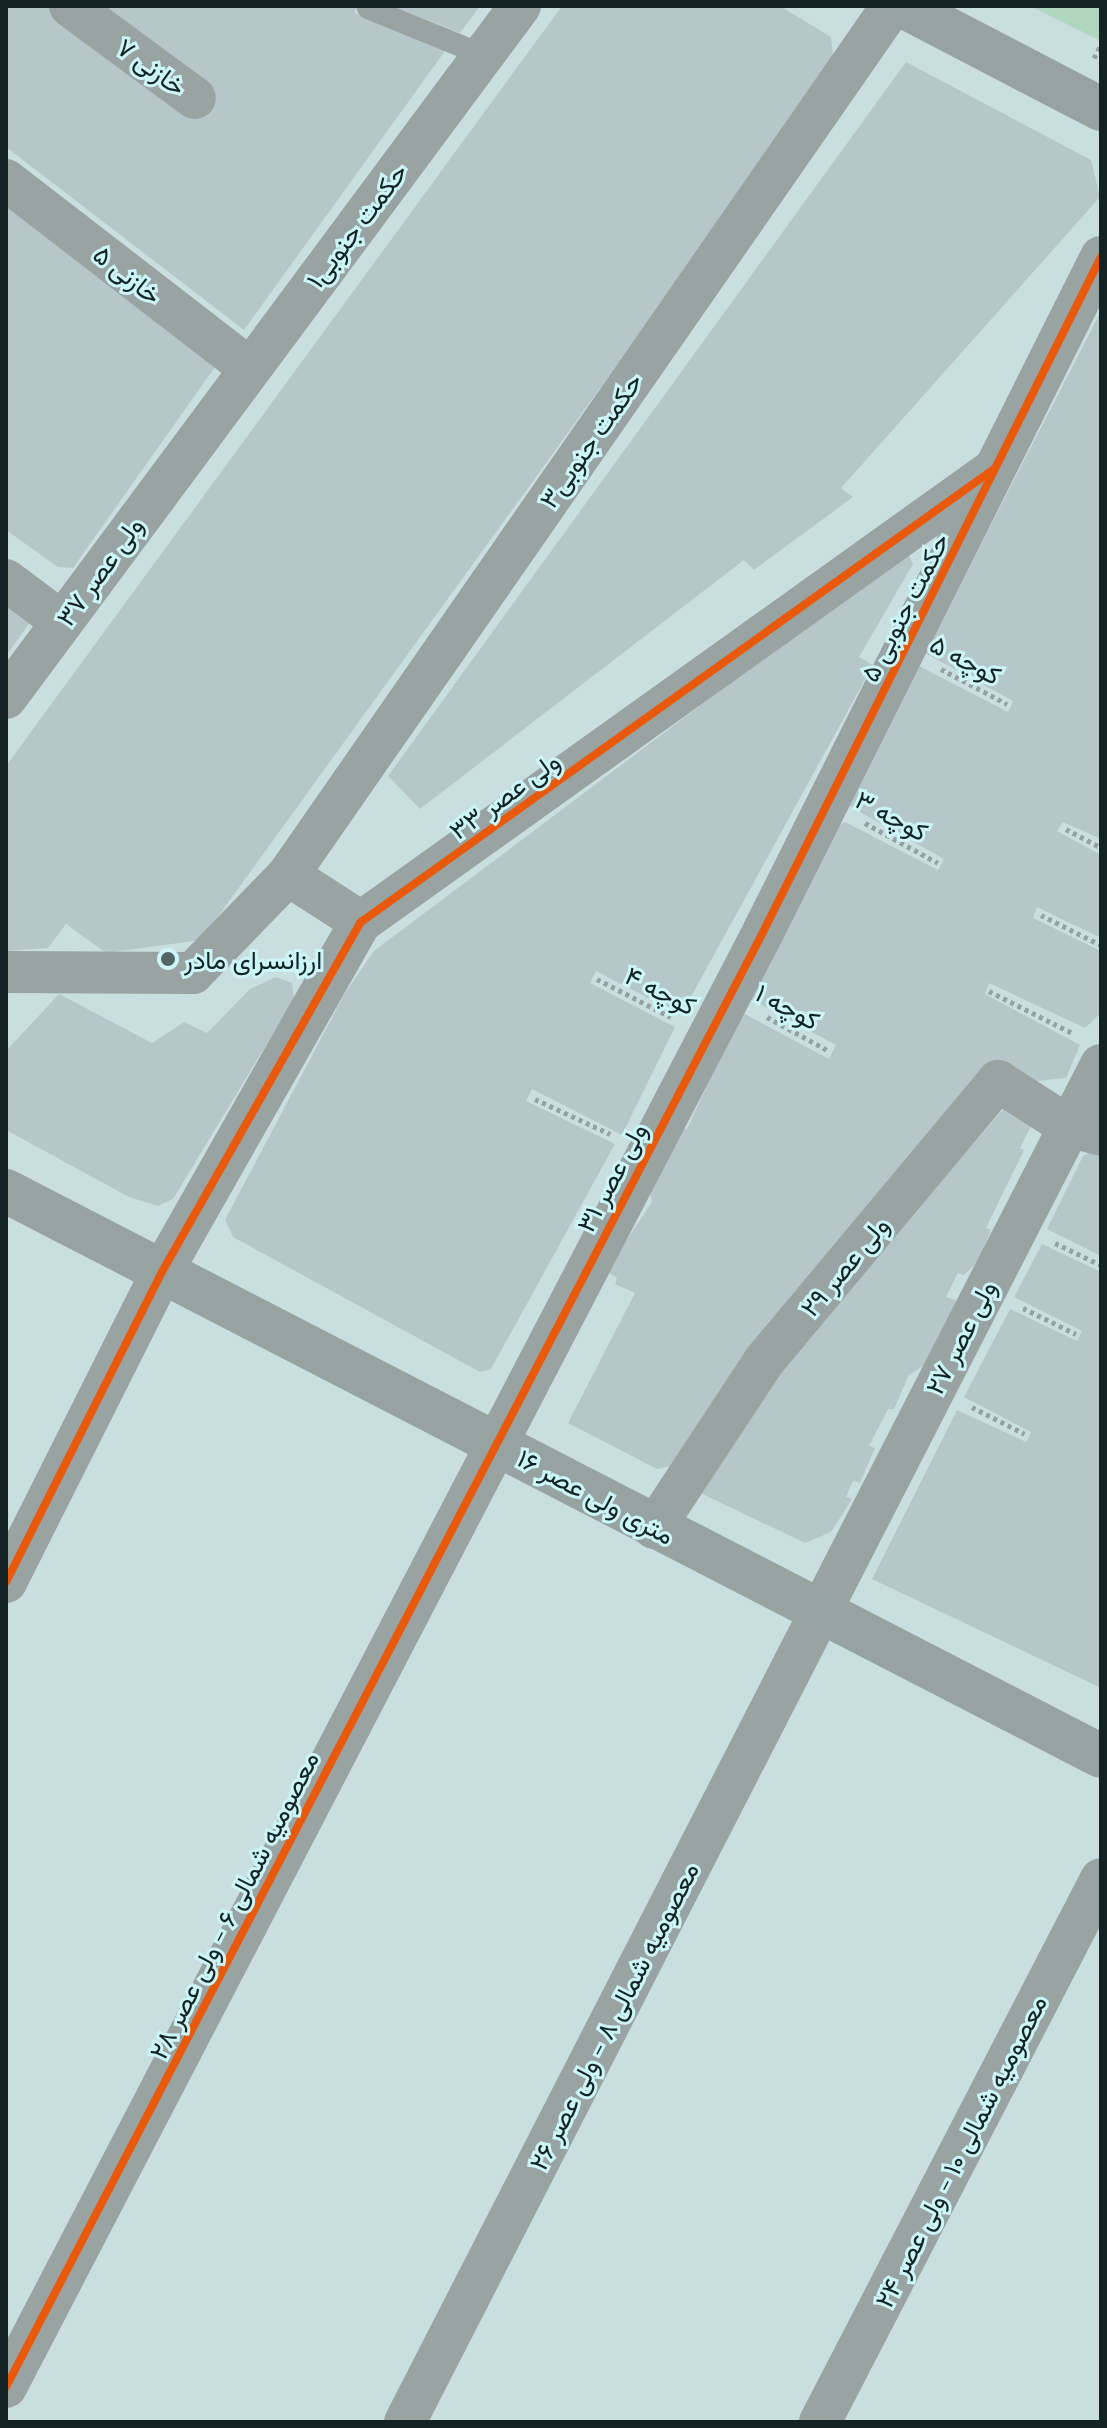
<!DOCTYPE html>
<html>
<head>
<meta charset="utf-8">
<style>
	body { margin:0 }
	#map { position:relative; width:1107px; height:2428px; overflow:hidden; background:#c9dfdf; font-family:"Playfair Display",Vazirmatn,serif }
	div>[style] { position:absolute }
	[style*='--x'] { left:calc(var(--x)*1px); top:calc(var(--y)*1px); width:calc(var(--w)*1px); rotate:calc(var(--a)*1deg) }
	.green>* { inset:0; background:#b1d6be }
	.building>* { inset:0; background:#b6c7ca }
	.path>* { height:5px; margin-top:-2.5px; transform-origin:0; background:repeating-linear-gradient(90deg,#96a2a1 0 4px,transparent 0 8px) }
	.lane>* { height:22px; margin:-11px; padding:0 11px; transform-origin:11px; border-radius:11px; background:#99a3a2 }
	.street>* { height:42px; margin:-21px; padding:0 21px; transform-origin:21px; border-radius:21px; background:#99a3a2 }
	.secondary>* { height:44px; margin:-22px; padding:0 22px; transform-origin:22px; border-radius:22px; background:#96a3a1 }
	.cycleway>* { height:8px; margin:-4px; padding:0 4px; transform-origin:4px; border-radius:4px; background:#e8590c }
	.dots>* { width:22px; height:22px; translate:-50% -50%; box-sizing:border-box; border:4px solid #ccf5f7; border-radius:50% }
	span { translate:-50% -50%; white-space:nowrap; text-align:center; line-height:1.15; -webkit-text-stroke:6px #ccf5f7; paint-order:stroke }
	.street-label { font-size:26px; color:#132324 }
	.poi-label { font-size:26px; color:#132324 }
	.left { translate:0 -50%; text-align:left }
	.frame { position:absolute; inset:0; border:8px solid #132324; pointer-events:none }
</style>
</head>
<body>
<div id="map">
	<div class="green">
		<i style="clip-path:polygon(1030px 6px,1101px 6px,1101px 41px)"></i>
	</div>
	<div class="building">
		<i style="clip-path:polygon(8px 6px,357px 6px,355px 13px,445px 51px,244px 330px,6px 147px)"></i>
		<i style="clip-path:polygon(392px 6px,480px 6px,460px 33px)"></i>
		<i style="clip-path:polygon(562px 6px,780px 6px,831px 37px,834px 65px,201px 940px,106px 953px,66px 924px,48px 948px,6px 951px,6px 766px)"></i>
		<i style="clip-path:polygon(906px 62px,1091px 160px,1100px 197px,841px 488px,853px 497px,754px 570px,744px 560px,420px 809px,388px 776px)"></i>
		<i style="clip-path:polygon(6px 192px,222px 357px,73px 568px,58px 567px,6px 530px)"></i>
		<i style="clip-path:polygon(1101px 311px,1101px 839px,1063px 822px,1057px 831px,1101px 855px,1101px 938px,1037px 907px,1033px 918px,1101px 951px,1101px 1013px,1085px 1028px,989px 983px,985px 994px,1080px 1045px,1066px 1078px,1037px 1081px,1001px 1060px,676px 1465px,657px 1469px,568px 1423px,635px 1293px,615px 1284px,617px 1278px,606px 1271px,652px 1202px,648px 1185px,680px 1127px,687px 1129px,741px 1012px,829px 1059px,836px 1045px,749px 998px,831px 829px,845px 822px,938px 870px,944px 859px,844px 803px,919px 666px,1008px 712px,1011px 706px,1013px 701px,925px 653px)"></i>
		<i style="clip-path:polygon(907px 550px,913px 564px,859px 657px,873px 665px,681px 1015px,596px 971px,590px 983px,675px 1027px,622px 1135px,532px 1089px,526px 1101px,615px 1144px,491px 1369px,480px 1372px,233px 1237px,225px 1220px,345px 993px,374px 951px)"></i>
		<i style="clip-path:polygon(6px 593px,35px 615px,6px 656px)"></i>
		<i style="clip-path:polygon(276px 977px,292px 983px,294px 999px,173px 1199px,158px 1206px,129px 1197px,6px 1130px,6px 1051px,59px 994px,152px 1043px,184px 1022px,207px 1033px,250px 989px)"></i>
		<i style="clip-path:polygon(1006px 1106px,1033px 1122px,1020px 1148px,1024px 1150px,986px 1228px,991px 1230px,978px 1262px,964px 1275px,958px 1273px,946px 1297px,956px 1300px,938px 1356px,909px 1375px,894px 1409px,888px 1409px,869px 1446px,875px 1448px,860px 1483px,853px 1481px,846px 1497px,852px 1499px,831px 1532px,805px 1543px,694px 1490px,792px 1352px)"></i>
		<i style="clip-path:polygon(1093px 1151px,1101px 1153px,1101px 1256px,1047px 1229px,1083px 1156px)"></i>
		<i style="clip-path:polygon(1042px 1244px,1101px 1272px,1101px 1688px,872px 1579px,957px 1410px,1026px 1442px,1029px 1437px,1031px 1432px,964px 1397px,1010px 1309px,1077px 1341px,1082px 1331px,1014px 1297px)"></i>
	</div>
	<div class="path">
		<i style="--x:1094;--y:58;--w:15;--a:-62"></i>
		<i style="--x:941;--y:669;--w:75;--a:27.9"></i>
		<i style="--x:865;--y:823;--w:83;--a:28.7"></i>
		<i style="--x:1066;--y:829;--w:40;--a:28"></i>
		<i style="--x:1041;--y:915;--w:67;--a:26.6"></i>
		<i style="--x:597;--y:979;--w:83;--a:27.2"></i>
		<i style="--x:989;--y:991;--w:95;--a:26.8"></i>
		<i style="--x:767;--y:1017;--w:71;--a:28.7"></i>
		<i style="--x:535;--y:1099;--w:83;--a:25"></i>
		<i style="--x:1055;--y:1243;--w:51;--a:25.6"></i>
		<i style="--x:1023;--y:1308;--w:59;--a:26.1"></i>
		<i style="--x:972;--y:1407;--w:59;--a:27"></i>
	</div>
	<div class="lane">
		<i style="--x:368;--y:8;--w:124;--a:22.2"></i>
	</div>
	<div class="street">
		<i style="--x:70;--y:6;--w:155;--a:36.4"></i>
		<i style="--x:6;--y:180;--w:307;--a:37.7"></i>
		<i style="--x:6;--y:580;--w:70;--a:36.9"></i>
		<i style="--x:6;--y:698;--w:862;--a:-53.4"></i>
		<i style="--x:288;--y:875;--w:1058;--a:-55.2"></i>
		<i style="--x:6;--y:972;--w:187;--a:0.3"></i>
		<i style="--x:193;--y:973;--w:136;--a:-45.9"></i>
		<i style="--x:288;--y:875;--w:87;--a:32.8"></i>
		<i style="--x:654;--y:1528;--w:200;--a:-56.6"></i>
		<i style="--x:764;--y:1361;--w:365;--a:-50.1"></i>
		<i style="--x:998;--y:1081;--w:83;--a:32.7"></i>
		<i style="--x:1068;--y:1126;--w:34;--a:15"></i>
		<i style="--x:6;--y:1582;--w:349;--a:-63.3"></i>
		<i style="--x:163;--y:1270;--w:400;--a:-60.4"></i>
		<i style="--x:361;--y:922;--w:777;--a:-35.57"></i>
		<i style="--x:6;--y:2387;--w:1640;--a:-62.51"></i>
		<i style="--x:763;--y:932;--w:755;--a:-63.4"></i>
		<i style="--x:405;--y:2422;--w:1525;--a:-62.85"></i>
		<i style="--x:820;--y:2422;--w:611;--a:-62.64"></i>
	</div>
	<div class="secondary">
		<i style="--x:903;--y:6;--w:223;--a:27.5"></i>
		<i style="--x:6;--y:1191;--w:1232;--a:27.29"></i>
	</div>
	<div class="cycleway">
		<i style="--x:6;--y:1582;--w:349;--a:-63.3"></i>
		<i style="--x:163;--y:1270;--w:400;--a:-60.4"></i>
		<i style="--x:361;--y:922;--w:778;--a:-35.59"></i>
		<i style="--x:6;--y:2387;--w:1640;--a:-62.51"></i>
		<i style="--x:763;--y:932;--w:755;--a:-63.4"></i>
	</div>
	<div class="dots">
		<i style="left:168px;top:959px;background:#536565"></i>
	</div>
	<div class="street-label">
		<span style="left:152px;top:66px;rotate:36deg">خازنی ۷</span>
		<span style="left:356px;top:225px;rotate:-53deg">حکمت جنوبی۱</span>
		<span style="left:128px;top:274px;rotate:38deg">خازنی ۵</span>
		<span style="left:590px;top:440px;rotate:-55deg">حکمت جنوبی۳</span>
		<span style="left:99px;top:571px;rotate:-54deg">ولی عصر ۳۷</span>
		<span style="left:904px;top:607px;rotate:-63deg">حکمت جنوبی ۵</span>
		<span style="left:966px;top:659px;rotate:28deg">کوچه ۵</span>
		<span style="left:504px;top:795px;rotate:-36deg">ولی عصر ۳۳</span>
		<span style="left:892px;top:815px;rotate:28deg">کوچه ۳</span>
		<span style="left:661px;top:990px;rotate:27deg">کوچه ۴</span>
		<span style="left:788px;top:1006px;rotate:28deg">کوچه ۱</span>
		<span style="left:611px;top:1177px;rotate:-62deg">ولی عصر ۳۱</span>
		<span style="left:844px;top:1266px;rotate:-50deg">ولی عصر ۲۹</span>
		<span style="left:960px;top:1337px;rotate:-63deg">ولی عصر ۲۷</span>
		<span style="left:596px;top:1496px;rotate:28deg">۱۶ متری ولی عصر</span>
		<span style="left:233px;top:1905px;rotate:-63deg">معصومیه شمالی ۶ - ولی عصر ۲۸</span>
		<span style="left:613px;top:2016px;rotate:-63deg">معصومیه شمالی ۸ - ولی عصر ۲۶</span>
		<span style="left:960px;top:2151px;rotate:-63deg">معصومیه شمالی ۱۰ - ولی عصر ۲۴</span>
	</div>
	<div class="poi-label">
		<span class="left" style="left:184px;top:959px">ارزانسرای مادر</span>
	</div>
	<div class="frame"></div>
</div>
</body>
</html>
